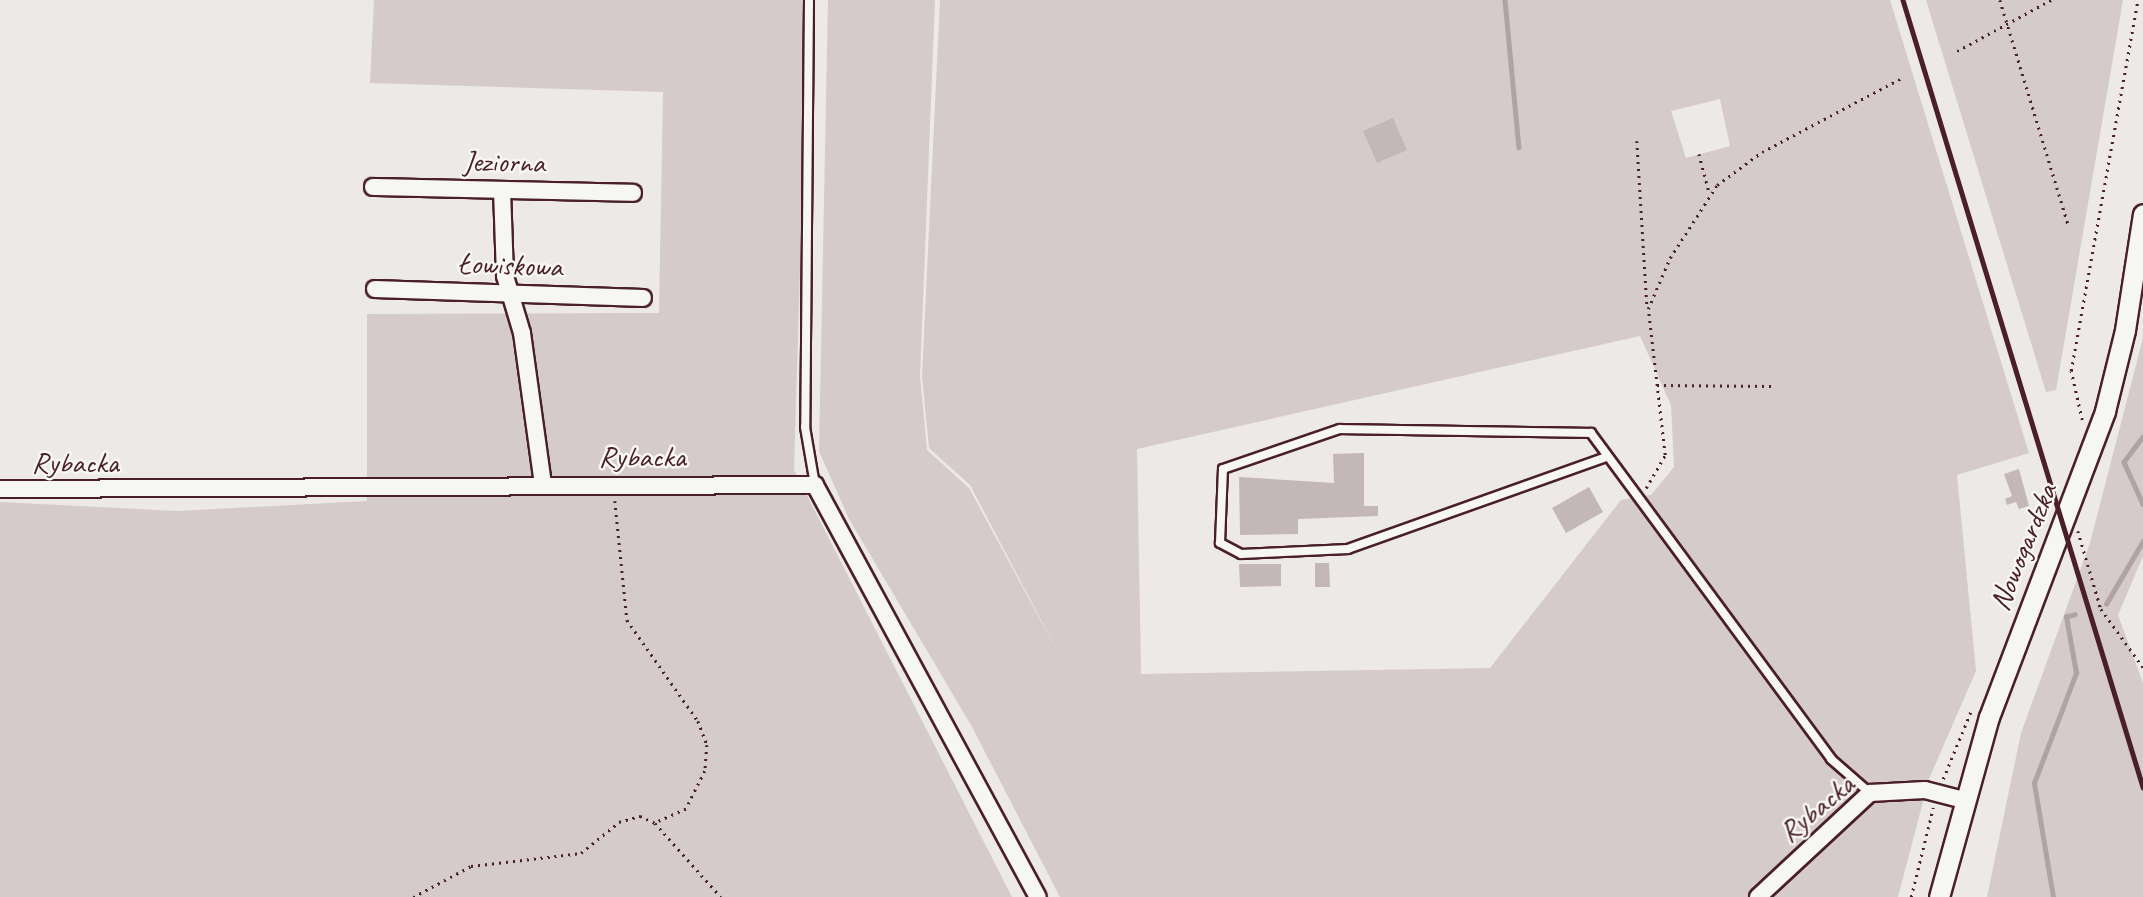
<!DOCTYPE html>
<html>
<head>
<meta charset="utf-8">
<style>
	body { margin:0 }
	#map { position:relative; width:2143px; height:897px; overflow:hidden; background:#ece9e6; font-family:Caveat,sans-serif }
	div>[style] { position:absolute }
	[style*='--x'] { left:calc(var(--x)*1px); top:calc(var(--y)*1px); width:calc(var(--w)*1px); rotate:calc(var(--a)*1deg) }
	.green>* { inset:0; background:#d4cbca }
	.stream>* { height:4.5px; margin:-2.25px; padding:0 2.25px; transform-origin:2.25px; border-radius:2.25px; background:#b1a2a3 }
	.building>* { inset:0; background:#c4b7b7 }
	.path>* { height:2.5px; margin-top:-1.25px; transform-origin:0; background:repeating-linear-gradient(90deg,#4a1f2b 0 2px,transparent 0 7px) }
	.roads { filter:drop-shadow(2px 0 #4a1f2b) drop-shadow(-2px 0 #4a1f2b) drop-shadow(0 2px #4a1f2b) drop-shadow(0 -2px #4a1f2b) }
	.service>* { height:8px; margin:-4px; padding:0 4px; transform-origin:4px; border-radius:4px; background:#f6f6f2 }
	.minor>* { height:16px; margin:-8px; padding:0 8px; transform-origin:8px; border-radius:8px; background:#f6f6f2 }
	.tertiary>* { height:19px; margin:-9.5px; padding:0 9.5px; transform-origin:9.5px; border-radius:9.5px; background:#f6f6f2 }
	.rail>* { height:4.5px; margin:-2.25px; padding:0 2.25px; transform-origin:2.25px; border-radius:2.25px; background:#4a1f2b }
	span { translate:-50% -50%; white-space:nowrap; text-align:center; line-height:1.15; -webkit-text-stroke:5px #f6f6f2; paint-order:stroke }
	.street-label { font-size:30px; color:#4a1f2b }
</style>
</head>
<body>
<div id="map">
	<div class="green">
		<i style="clip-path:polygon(374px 0,808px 0,794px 470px,1012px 897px,0 897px,0 502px,178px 511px,367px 501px,367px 314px,659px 313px,663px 92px,370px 83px)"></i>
		<i style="clip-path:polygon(evenodd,828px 0,935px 0,920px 376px,927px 450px,969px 488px,1062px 660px,970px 485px,929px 448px,922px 376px,940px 0,1890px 0,2029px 453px,1957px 475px,1976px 671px,1929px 779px,1898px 897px,1060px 897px,971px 725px,849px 519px,819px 451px,828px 0,1720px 99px,1730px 146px,1686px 158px,1671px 111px,1720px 99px,828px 0,1640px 336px,1671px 405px,1674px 467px,1651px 495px,1621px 500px,1490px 668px,1141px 674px,1137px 449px,1640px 336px)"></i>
		<i style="clip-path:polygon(1926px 0,2123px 0,2056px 390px,2046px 392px)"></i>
		<i style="clip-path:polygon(2143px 338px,2143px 556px,2118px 615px,2143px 683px,2143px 897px,1987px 897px,2021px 733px,2090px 543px)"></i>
	</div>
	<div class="stream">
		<i style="--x:1505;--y:0;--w:148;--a:84.6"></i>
		<i style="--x:2143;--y:437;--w:31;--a:127"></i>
		<i style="--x:2124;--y:462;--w:46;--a:65.7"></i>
		<i style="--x:2106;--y:604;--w:73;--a:-59.6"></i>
		<i style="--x:2053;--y:897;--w:116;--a:-99.5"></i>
		<i style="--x:2034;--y:783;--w:118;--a:-69.1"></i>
		<i style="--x:2076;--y:673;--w:57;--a:-100.1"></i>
		<i style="--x:2066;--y:617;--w:9;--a:-18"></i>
	</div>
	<div class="building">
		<i style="clip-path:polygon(1393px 118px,1407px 150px,1377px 163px,1363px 131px)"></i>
		<i style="clip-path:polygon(1364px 453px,1364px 506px,1378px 506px,1378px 516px,1298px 519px,1298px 534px,1240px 535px,1239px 477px,1334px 483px,1333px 454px)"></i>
		<i style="clip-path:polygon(2019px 469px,2029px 506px,2019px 509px,2016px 502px,2007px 505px,2005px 499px,2012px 496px,2004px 474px)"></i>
		<i style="clip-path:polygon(1589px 487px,1603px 512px,1566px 533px,1552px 508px)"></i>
		<i style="clip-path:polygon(1315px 563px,1329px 563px,1330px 587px,1315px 587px)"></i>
		<i style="clip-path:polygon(1239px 564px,1281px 564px,1281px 586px,1240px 587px)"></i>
	</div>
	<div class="path">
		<i style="--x:2000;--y:0;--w:234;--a:73.1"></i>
		<i style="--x:1957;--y:51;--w:107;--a:-28.5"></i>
		<i style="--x:1637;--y:141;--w:165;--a:86.5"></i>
		<i style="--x:1699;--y:154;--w:42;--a:75"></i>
		<i style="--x:1657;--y:385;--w:114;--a:0.5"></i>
		<i style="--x:2082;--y:420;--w:50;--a:-102.7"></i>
		<i style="--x:2071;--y:371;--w:377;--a:-79.8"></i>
		<i style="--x:1646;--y:488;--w:38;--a:-60"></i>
		<i style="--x:1665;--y:455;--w:147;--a:-96.6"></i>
		<i style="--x:1648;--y:309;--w:56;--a:-66.7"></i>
		<i style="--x:1670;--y:258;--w:87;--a:-57.2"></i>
		<i style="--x:1717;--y:185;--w:56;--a:-36.3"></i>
		<i style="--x:1762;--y:152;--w:158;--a:-27.9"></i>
		<i style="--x:615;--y:501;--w:120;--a:84.2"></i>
		<i style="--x:627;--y:620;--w:123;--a:54.9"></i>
		<i style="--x:698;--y:721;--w:26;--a:69"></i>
		<i style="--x:707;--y:745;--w:26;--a:94"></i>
		<i style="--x:705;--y:771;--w:42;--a:116.6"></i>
		<i style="--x:686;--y:809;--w:34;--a:156"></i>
		<i style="--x:2078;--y:531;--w:81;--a:73.6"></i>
		<i style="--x:2101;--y:609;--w:72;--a:54.1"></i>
		<i style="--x:1943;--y:779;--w:74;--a:-67.6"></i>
		<i style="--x:413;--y:897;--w:66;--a:-28.1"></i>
		<i style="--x:471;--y:866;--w:111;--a:-6.7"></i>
		<i style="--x:581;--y:853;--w:49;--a:-39.2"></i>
		<i style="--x:619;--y:822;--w:22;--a:-16"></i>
		<i style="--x:640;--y:816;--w:17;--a:25"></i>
		<i style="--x:655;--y:823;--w:99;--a:48.3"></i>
		<i style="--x:1911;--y:897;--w:92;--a:-76.1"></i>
	</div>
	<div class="roads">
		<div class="service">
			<i style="--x:809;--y:0;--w:427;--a:90.5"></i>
			<i style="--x:805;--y:427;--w:59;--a:80.2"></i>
			<i style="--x:1606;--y:457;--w:274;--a:160.4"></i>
			<i style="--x:1348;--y:549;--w:107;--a:177.3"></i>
			<i style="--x:1241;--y:554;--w:24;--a:-152"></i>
			<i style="--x:1220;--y:543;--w:74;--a:-87.7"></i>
			<i style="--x:1223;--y:469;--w:124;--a:-18.9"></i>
			<i style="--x:1340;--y:429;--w:251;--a:0.9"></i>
			<i style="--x:1591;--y:433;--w:405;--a:53.6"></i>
			<i style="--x:1831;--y:759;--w:52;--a:41.1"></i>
		</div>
		<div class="minor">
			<i style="--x:373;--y:187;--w:260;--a:1.3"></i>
			<i style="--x:502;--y:190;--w:86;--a:88"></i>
			<i style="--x:505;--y:276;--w:59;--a:73.4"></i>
			<i style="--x:522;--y:333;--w:153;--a:82.1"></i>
			<i style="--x:375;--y:289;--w:268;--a:1.9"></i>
			<i style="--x:0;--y:489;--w:815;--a:-0.28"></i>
			<i style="--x:815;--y:485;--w:468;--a:61.6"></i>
			<i style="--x:1758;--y:897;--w:153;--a:-42.9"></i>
			<i style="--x:1870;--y:793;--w:55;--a:-3.1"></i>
			<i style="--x:1925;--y:790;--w:40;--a:14.4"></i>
		</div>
		<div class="tertiary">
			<i style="--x:1939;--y:897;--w:187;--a:-74.5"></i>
			<i style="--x:1989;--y:717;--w:327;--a:-69.2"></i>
			<i style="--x:2105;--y:411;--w:83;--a:-76.1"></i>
			<i style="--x:2125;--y:330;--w:117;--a:-81.2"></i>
		</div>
	</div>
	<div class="rail">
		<i style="--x:1903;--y:0;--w:823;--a:73.04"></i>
	</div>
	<div class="street-label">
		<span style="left:504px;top:162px;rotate:1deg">Jeziorna</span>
		<span style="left:510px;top:265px;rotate:2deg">Łowiskowa</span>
		<span style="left:642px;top:456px">Rybacka</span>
		<span style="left:75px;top:462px">Rybacka</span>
		<span style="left:2023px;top:547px;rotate:-68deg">Nowogardzka</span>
		<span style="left:1816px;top:808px;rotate:-40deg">Rybacka</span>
	</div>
</div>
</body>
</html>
